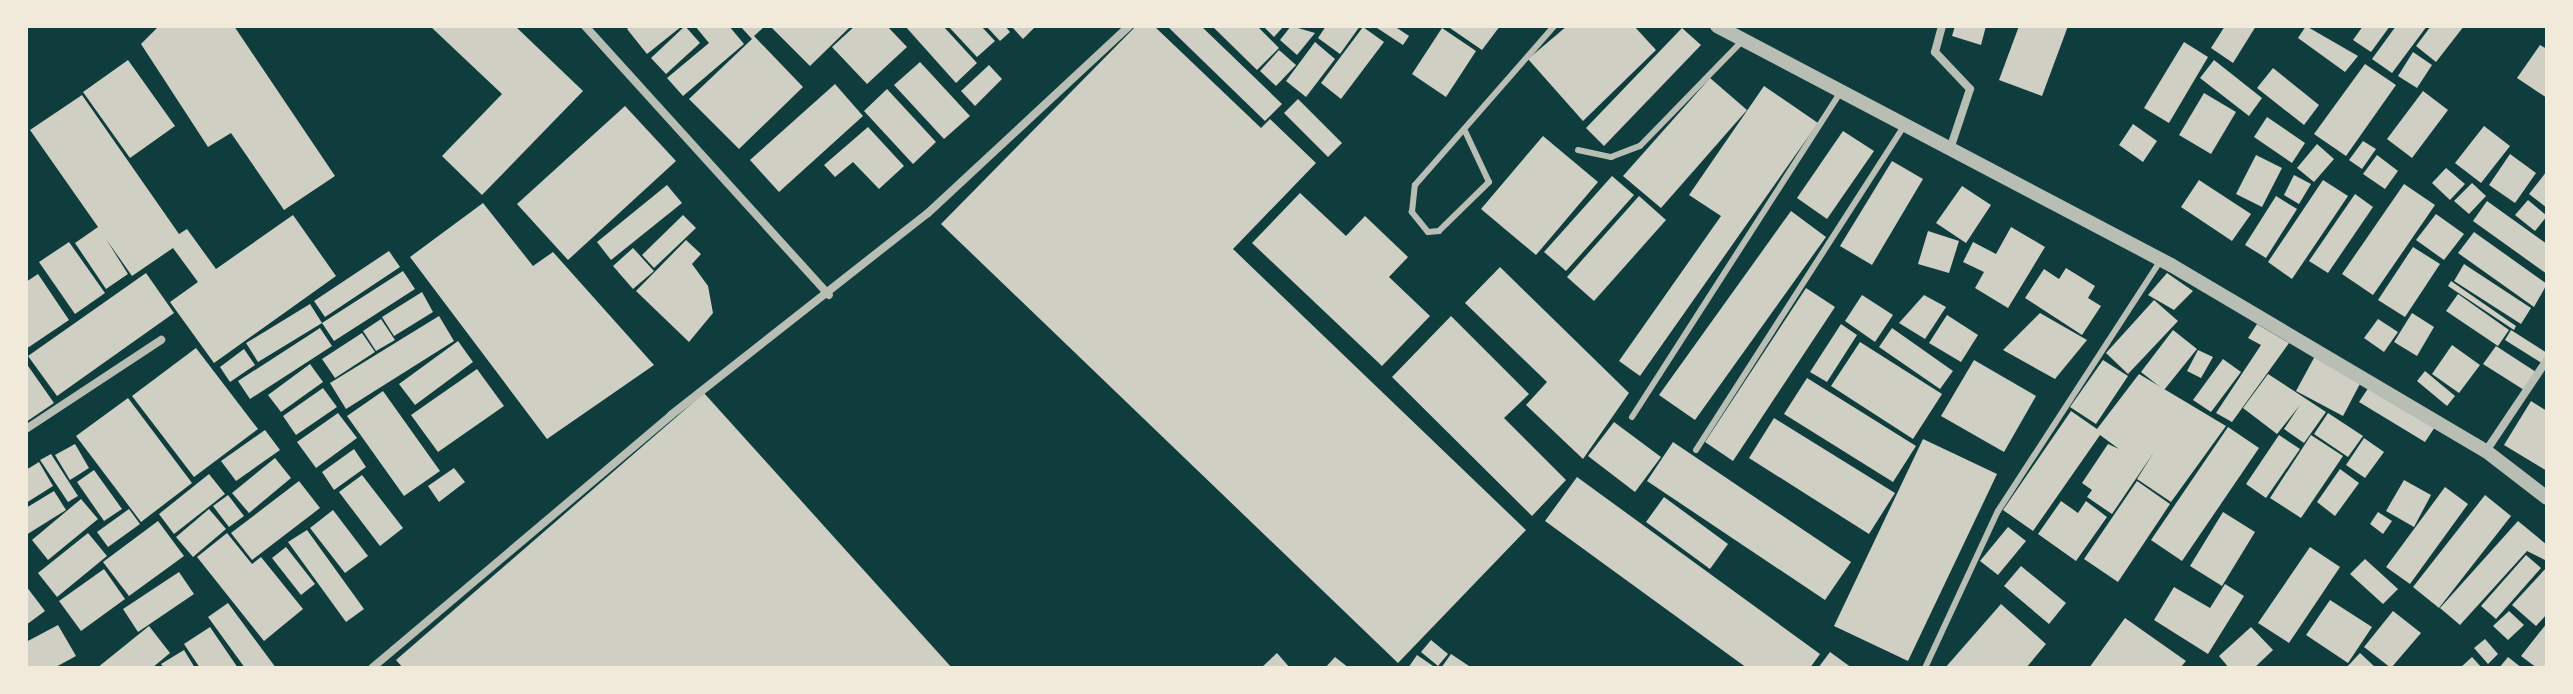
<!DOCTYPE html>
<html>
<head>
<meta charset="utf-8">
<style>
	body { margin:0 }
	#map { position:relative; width:2573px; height:694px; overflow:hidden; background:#0f3d3e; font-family:Roboto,sans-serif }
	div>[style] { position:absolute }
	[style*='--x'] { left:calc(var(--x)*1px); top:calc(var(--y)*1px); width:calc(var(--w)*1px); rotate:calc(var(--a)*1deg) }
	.building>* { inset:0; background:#cfcfc3 }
	.service>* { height:6px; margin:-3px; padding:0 3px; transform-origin:3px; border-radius:3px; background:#b8beb3 }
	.minor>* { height:8px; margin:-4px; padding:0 4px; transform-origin:4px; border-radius:4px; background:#b8beb3 }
	.tertiary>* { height:14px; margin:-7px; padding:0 7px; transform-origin:7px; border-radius:7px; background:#b8beb3 }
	span { translate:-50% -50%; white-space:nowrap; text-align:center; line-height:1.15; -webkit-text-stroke:6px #f1e9da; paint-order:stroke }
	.frame { position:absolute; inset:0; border:28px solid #f1e9da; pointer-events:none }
</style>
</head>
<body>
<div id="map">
	<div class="building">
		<i style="clip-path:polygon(159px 26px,234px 26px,335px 176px,284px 210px,231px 133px,208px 147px,141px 44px)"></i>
		<i style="clip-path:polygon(430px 26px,515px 26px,583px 91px,482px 195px,442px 156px,502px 94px)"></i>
		<i style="clip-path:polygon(682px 26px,647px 54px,627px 29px,631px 26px)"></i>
		<i style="clip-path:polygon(685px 26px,700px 43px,666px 74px,651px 58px)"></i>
		<i style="clip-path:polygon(695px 26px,729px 26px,744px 44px,683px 96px,667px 78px,709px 43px)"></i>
		<i style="clip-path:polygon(740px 26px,765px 26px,754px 36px,803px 87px,739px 149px,689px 99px,752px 39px)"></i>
		<i style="clip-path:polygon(770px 26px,851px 26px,810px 66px)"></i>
		<i style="clip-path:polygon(855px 26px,887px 26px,907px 47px,867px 84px,832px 47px)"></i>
		<i style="clip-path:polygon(905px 26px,943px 26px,977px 63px,956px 83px)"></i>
		<i style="clip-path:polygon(948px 26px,981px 26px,995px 41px,977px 57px)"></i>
		<i style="clip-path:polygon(986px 26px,1005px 26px,1010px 32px,1000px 41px)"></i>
		<i style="clip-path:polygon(1011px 26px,1036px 26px,1023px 39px)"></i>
		<i style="clip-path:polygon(1136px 26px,1154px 26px,1261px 128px,1270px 119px,1316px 163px,1233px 249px,1526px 530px,1398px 663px,941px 224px)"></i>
		<i style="clip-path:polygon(1167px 26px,1201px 26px,1282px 104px,1265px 121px)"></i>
		<i style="clip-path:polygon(1212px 26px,1257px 26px,1279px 48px,1257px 70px)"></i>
		<i style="clip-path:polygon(1263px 26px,1284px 26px,1274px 37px)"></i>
		<i style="clip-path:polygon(1291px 26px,1315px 33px,1297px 55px,1280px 40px)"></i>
		<i style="clip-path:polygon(1326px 26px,1360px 26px,1340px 54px,1318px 38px)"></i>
		<i style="clip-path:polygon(1374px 26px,1394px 26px,1409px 36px,1403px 45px)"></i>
		<i style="clip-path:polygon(1447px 26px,1500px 26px,1482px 50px)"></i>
		<i style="clip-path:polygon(1567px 26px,1634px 26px,1656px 50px,1583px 121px,1528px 59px)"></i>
		<i style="clip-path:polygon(1955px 26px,1986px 26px,1981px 45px,1952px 36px)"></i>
		<i style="clip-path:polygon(2019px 26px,2068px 26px,2042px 96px,1999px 80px)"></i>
		<i style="clip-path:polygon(2225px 26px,2256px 26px,2233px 63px,2211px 48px)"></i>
		<i style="clip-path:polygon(2306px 26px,2358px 56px,2345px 72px,2298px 38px)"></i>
		<i style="clip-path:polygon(2363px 26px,2390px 26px,2371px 52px,2353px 40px)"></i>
		<i style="clip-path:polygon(2396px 26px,2427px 26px,2392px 73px,2372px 59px)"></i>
		<i style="clip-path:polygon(2431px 26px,2464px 26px,2436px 62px,2416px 46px)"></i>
		<i style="clip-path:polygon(1363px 27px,1384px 42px,1341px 99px,1321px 83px)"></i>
		<i style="clip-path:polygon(1442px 28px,1476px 51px,1446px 97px,1412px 74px)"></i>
		<i style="clip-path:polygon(1682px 28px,1701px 45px,1604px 146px,1586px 128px)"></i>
		<i style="clip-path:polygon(1315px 42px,1335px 59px,1306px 97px,1286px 81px)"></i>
		<i style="clip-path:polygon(2184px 42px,2208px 57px,2169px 123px,2144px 108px)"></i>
		<i style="clip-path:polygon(2540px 45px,2547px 49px,2547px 98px,2517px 78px)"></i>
		<i style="clip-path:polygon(1279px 50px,1296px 65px,1276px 86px,1260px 71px)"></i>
		<i style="clip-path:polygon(2413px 52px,2432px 65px,2417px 88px,2398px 76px)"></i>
		<i style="clip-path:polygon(128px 60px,175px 126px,130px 158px,83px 92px)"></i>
		<i style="clip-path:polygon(2214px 60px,2262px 98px,2249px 116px,2200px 78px)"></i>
		<i style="clip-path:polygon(920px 62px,970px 116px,944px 139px,894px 85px)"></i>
		<i style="clip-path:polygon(2365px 64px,2396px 85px,2346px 156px,2314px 134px)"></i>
		<i style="clip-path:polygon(989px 65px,1002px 79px,975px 106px,961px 91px)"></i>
		<i style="clip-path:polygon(2273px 68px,2319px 105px,2304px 125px,2257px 88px)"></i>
		<i style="clip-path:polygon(1710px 78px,1747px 110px,1661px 208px,1623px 176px)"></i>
		<i style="clip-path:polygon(835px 84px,863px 116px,779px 192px,750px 160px)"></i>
		<i style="clip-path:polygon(1764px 86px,1818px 123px,1640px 376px,1619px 361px,1721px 216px,1689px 195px)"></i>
		<i style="clip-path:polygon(887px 89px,936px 142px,913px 164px,864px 111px)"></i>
		<i style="clip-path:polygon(2423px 91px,2448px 110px,2412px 158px,2387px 139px)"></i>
		<i style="clip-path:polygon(2204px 93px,2236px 112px,2211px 154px,2179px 135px)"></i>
		<i style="clip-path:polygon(82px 95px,179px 234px,187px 229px,216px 269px,293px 215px,336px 276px,214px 363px,170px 302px,198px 282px,173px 248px,132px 276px,106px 239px,128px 274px,106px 289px,75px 243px,98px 227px,30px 130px)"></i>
		<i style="clip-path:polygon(1298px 99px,1342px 143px,1328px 157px,1284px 113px)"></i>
		<i style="clip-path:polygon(625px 106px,676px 161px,568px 260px,517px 204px)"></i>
		<i style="clip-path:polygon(2267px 117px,2305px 143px,2292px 163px,2254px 137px)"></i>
		<i style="clip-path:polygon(2133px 124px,2157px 141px,2143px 162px,2119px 145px)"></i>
		<i style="clip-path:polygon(2484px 126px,2510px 146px,2481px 183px,2455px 163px)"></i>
		<i style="clip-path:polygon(868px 127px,904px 166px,879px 189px,853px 162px,835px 177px,824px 165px)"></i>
		<i style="clip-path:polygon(1843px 131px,1874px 151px,1827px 219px,1797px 198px)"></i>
		<i style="clip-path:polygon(1543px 136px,1598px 182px,1536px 255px,1481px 209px)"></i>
		<i style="clip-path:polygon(2363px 141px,2376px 149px,2362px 169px,2349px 160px)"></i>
		<i style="clip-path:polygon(2317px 144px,2334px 159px,2314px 182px,2297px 168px)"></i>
		<i style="clip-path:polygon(2510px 154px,2536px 173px,2515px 203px,2489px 185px)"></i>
		<i style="clip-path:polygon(2256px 155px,2282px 168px,2262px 207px,2236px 194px)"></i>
		<i style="clip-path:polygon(2377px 155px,2398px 171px,2385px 189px,2363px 174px)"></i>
		<i style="clip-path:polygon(1892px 161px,1923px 179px,1872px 265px,1840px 246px)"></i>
		<i style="clip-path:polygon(2446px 168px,2465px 184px,2450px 200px,2432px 183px)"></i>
		<i style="clip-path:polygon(2547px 171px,2547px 208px,2529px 194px)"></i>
		<i style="clip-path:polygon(2294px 175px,2311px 184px,2299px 204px,2284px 195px)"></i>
		<i style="clip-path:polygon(1612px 176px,1634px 195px,1566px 271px,1544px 252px)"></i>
		<i style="clip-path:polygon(2199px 180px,2251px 214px,2232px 241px,2181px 207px)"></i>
		<i style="clip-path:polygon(2323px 180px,2348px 196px,2292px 279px,2268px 262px)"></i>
		<i style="clip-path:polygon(2472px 183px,2486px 196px,2469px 214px,2454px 201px)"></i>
		<i style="clip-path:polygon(2404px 184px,2435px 205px,2373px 295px,2342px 274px)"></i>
		<i style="clip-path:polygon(667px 185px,682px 203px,611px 260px,597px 242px)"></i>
		<i style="clip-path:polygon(1962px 186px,1991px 205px,1966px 243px,1936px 223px)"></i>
		<i style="clip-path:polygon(1300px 193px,1346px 236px,1365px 216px,1408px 257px,1389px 277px,1430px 316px,1382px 366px,1252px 243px)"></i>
		<i style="clip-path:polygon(2355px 194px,2373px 207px,2328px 273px,2309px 261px)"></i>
		<i style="clip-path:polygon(1639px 196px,1666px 220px,1594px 301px,1567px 277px)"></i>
		<i style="clip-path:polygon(2276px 196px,2297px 209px,2266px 258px,2245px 245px)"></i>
		<i style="clip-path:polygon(2528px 200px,2547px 216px,2535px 231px,2515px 215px)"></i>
		<i style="clip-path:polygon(2487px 201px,2547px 244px,2547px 274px,2473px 221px)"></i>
		<i style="clip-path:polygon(483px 203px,533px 266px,553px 252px,654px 365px,547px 439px,410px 257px)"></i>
		<i style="clip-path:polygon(1791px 211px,1826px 237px,1695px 420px,1659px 395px)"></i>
		<i style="clip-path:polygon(2436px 214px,2464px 234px,2444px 260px,2416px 240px)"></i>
		<i style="clip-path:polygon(683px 215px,696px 228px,654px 268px,642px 255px)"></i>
		<i style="clip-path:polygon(2011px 227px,2045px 247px,2008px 308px,1975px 288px,1984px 272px,1963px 262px,1973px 242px,1996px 254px)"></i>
		<i style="clip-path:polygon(1928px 231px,1959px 241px,1949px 273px,1918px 264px)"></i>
		<i style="clip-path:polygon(2474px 232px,2547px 284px,2534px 307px,2458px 253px)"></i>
		<i style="clip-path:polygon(686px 240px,701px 254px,692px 264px,708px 286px,713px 313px,689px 342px,636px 291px)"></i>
		<i style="clip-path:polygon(69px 242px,105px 293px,75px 314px,39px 262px)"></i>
		<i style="clip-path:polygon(2413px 247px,2440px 264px,2405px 317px,2378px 300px)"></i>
		<i style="clip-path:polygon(633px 248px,654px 271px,633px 289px,613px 266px)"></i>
		<i style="clip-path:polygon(389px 251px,400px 267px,325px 317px,314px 301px)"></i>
		<i style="clip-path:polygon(2464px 264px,2531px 308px,2521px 324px,2454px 281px)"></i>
		<i style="clip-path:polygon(1500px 267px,1629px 393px,1583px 459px,1526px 405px,1547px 382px,1465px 303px)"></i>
		<i style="clip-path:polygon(2066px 268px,2095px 286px,2088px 298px,2101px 306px,2082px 335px,2025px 298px,2044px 269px,2059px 279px)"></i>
		<i style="clip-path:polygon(403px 271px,415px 289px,334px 341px,322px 323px,258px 362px,246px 343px,310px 304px,322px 323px)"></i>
		<i style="clip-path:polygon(146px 273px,174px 313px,57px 396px,28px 356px)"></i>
		<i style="clip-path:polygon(2167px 273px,2193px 291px,2174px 310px,2148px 295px)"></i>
		<i style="clip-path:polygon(38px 274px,69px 320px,26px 349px,26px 282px)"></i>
		<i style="clip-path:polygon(2451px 281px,2516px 326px,2514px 330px,2448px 286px)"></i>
		<i style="clip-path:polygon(1806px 288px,1835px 307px,1733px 461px,1705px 442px)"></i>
		<i style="clip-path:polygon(422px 292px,433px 312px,394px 336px,382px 317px)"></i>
		<i style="clip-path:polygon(2458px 294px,2509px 330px,2498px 346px,2446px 311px)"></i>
		<i style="clip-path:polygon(1862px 295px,1893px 315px,1875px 342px,1845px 321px)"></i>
		<i style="clip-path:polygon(1924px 295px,1946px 307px,1925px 339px,1899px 323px)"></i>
		<i style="clip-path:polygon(2154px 300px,2178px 321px,2128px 374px,2106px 353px)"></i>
		<i style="clip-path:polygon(2040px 313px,2087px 340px,2055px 379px,2003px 350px)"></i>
		<i style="clip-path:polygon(2412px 313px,2434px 327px,2417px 356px,2394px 342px)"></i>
		<i style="clip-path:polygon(1947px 315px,1978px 335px,1961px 362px,1929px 343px)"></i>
		<i style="clip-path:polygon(439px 316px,454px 341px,346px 409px,330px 383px)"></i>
		<i style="clip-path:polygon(1451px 316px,1529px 394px,1504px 418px,1566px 480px,1532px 516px,1392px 377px)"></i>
		<i style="clip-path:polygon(381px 319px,395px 340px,376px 351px,363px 331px)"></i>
		<i style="clip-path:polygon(2378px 319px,2398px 332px,2384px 352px,2364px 338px)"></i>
		<i style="clip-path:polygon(1841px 324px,1857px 335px,1827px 382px,1810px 372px)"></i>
		<i style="clip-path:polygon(2257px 324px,2289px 343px,2232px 422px,2216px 413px,2261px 345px,2248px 338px)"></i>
		<i style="clip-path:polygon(320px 328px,332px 346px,250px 399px,238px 381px)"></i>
		<i style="clip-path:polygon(1892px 328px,1953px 371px,1940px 389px,1879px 347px)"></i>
		<i style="clip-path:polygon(2173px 330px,2197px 349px,2164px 390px,2141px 372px)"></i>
		<i style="clip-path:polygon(2511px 330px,2547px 353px,2543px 364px,2505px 340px)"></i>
		<i style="clip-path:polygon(362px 333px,375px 352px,335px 378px,322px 359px)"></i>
		<i style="clip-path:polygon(458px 341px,473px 362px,415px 405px,399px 384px)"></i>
		<i style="clip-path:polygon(1860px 342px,1942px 394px,1913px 439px,1831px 386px)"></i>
		<i style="clip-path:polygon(2452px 345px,2480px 365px,2459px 393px,2432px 374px)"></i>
		<i style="clip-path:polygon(2496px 346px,2536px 372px,2524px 390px,2483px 364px)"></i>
		<i style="clip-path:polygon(196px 348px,258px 429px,194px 477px,132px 396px)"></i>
		<i style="clip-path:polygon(244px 349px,255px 365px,230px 382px,220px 367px)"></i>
		<i style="clip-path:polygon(2198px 350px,2213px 357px,2201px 378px,2187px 371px)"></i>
		<i style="clip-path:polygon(2315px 356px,2362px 380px,2343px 416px,2296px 391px)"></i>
		<i style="clip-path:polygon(2223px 359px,2241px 372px,2211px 412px,2193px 400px)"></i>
		<i style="clip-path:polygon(1974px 360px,2036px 396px,2004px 452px,1941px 416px)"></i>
		<i style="clip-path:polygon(2103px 360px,2128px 376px,2096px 424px,2070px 407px)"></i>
		<i style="clip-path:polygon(26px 363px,54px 403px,26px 422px)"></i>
		<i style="clip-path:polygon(310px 364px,323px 382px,281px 412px,268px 395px)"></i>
		<i style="clip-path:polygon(477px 369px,504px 406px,438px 452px,411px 415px)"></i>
		<i style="clip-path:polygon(2425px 371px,2455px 396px,2447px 406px,2417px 381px)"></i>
		<i style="clip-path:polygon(2139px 374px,2226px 426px,2171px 502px,2137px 479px,2154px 452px,2112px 514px,2087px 497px,2092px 490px,2082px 483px,2108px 444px,2119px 449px,2100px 435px,2033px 531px,2003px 510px,2071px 411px,2097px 429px)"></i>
		<i style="clip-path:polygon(2268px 374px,2326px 412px,2304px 443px,2284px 429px,2300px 405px,2277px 434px,2243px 408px)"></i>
		<i style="clip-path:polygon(1807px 378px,1916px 446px,1893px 482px,1784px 414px)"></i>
		<i style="clip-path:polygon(2371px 384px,2437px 424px,2425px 442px,2359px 402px)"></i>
		<i style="clip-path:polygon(323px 388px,337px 407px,296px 435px,283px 416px)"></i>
		<i style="clip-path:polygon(383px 391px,440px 471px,404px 496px,347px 416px)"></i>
		<i style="clip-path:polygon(704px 393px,952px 668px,403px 668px,396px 660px)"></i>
		<i style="clip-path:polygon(128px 398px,192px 483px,141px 522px,76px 436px)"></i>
		<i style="clip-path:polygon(2531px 401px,2547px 411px,2547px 471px,2504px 445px)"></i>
		<i style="clip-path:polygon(338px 413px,357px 438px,316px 468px,297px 442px)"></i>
		<i style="clip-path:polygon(2328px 413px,2363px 436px,2348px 457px,2314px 434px)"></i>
		<i style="clip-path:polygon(1774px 418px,1895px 493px,1869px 534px,1749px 458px)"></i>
		<i style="clip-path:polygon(1614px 422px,1661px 457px,1635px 492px,1588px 456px)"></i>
		<i style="clip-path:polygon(2228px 427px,2259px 448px,2182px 561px,2151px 540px)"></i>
		<i style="clip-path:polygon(265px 430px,280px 450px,236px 481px,221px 461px)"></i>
		<i style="clip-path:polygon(2279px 435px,2300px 449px,2266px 498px,2246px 484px)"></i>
		<i style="clip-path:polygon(2311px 435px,2343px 456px,2301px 518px,2270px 498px)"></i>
		<i style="clip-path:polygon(2364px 438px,2384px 452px,2365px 478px,2346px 465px)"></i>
		<i style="clip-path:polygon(1923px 439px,1997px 474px,1908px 661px,1834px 626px)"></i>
		<i style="clip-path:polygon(1673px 442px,1851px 562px,1825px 600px,1647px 481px)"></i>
		<i style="clip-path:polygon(75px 444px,89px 468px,70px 480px,55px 455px)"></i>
		<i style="clip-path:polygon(354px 449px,366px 467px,334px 490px,322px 472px)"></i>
		<i style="clip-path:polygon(51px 454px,78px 496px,68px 502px,40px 460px)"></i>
		<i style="clip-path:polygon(275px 458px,291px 478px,249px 513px,232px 493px)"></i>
		<i style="clip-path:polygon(39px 462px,53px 486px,26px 503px,26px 470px)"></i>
		<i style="clip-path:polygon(454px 468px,465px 482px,439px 502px,428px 486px)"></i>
		<i style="clip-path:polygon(2340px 469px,2359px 483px,2335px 516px,2317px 502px)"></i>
		<i style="clip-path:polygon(94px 470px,122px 509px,104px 521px,77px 482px)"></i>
		<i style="clip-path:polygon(209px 474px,225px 494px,174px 534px,159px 514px)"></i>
		<i style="clip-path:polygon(362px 475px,403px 528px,380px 546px,339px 492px)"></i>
		<i style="clip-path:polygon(1577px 477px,1820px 654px,1810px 668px,1747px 668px,1545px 521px)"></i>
		<i style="clip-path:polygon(2404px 480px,2431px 495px,2414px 527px,2386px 511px)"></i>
		<i style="clip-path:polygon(299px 481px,320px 508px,252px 560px,231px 533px)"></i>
		<i style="clip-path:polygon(2137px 481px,2170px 504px,2118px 582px,2084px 559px)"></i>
		<i style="clip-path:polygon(2445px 487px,2468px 504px,2410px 584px,2386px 567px)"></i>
		<i style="clip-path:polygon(54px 491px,66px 510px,26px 535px,26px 508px)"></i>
		<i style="clip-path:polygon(228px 495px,244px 516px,229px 527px,213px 506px)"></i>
		<i style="clip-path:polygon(2485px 495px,2511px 516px,2439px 608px,2413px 587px)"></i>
		<i style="clip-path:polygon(1664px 497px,1728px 544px,1710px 569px,1646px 522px)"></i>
		<i style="clip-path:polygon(81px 499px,98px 519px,48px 560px,32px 540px)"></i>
		<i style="clip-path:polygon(2061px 501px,2078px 513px,2086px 501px,2107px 517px,2076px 561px,2038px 534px)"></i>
		<i style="clip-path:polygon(129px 509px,140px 524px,108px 547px,97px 532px)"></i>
		<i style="clip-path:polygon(209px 509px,226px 529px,193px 557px,176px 537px)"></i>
		<i style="clip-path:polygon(333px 510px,368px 556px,345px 573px,310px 528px)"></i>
		<i style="clip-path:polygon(2223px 512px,2255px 532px,2222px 586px,2190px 566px)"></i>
		<i style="clip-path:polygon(2378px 512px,2392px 521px,2383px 534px,2370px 524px)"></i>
		<i style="clip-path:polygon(158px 521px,184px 556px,129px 596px,103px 562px)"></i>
		<i style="clip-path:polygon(2518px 521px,2547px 545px,2547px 561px,2527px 551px,2460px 625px,2440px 608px)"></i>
		<i style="clip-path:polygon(2008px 527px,2026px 541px,1998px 575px,1980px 561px)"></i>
		<i style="clip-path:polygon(307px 530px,364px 609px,346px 622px,288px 542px)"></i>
		<i style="clip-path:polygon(88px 533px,107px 556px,57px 597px,38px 573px)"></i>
		<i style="clip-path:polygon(227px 533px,252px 564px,261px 557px,303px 609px,264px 641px,197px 557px)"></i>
		<i style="clip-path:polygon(286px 547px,315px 584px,301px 595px,272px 558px)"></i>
		<i style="clip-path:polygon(2310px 547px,2340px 567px,2289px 643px,2258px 623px)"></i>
		<i style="clip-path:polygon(2526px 555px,2541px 568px,2496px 619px,2481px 606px)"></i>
		<i style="clip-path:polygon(2365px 559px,2398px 589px,2383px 604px,2350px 574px)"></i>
		<i style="clip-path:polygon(2021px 566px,2066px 603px,2049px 624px,2004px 586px)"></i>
		<i style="clip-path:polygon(2547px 567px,2547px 614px,2536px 626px,2512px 605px)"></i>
		<i style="clip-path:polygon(104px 569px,125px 599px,81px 631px,59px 601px)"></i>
		<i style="clip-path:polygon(179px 572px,194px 594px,138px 632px,123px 609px)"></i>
		<i style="clip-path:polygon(2225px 584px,2244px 596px,2208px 654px,2154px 620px,2174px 587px,2210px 608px)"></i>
		<i style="clip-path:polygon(26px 586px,45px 611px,26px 625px)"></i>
		<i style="clip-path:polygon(2330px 600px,2372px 627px,2348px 663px,2306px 635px)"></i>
		<i style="clip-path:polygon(228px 603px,276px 668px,245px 668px,208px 617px)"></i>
		<i style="clip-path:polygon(2001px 604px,2046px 644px,2026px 668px,1945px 668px)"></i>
		<i style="clip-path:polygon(2393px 611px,2421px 633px,2391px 668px,2364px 647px)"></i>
		<i style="clip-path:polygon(2509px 611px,2524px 625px,2508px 640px,2493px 626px)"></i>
		<i style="clip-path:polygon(2125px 618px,2186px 661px,2180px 668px,2089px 668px)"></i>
		<i style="clip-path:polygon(2547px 623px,2547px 668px,2537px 668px,2521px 656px)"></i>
		<i style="clip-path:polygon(58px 625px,76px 656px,54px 668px,26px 668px,26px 642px)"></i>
		<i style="clip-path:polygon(149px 626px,170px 653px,152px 668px,97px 668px)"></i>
		<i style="clip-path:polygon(210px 627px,238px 668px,200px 668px,184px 644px)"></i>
		<i style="clip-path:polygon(2251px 627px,2273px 650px,2254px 668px,2229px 668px,2219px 656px)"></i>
		<i style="clip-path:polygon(2485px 639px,2498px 654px,2488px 664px,2474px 648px)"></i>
		<i style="clip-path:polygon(1431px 640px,1448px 654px,1438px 666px,1421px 652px)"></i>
		<i style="clip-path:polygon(184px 650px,195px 668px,164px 668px,161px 664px)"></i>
		<i style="clip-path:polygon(1830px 652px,1852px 668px,1818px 668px)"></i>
		<i style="clip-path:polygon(1277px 653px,1290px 668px,1261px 668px)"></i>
		<i style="clip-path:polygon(2360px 653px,2376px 668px,2346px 668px)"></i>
		<i style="clip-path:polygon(1451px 654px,1472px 668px,1441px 668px)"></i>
		<i style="clip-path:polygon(1417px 655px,1436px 668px,1408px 668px)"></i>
		<i style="clip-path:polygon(1335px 657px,1349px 668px,1325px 668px)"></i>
		<i style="clip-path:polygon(2472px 657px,2482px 668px,2460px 668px)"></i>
		<i style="clip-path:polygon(2508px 657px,2522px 668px,2499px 668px)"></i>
	</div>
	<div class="service">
		<i style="--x:1465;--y:131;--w:56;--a:64.8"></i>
		<i style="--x:1489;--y:182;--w:70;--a:135.6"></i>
		<i style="--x:1439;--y:231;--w:11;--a:175"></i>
		<i style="--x:1428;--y:232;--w:26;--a:-129"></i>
		<i style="--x:1412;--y:212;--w:27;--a:-84"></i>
		<i style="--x:1415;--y:185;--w:211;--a:-48.8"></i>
		<i style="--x:1578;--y:150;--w:34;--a:12"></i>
		<i style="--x:1611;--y:157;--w:31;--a:-21"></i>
		<i style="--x:1640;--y:146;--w:145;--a:-45.8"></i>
		<i style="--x:1632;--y:417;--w:384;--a:-57.3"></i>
		<i style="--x:1696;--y:450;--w:385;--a:-57.3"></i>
		<i style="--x:1925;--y:668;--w:173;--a:-65.1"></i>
		<i style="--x:1998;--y:511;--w:299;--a:-57"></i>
	</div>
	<div class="minor">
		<i style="--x:585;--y:26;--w:363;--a:47.8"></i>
		<i style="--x:1942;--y:26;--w:27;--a:105"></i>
		<i style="--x:1935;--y:52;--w:51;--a:46.6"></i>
		<i style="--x:1970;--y:89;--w:63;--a:108.4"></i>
		<i style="--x:26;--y:429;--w:162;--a:-33.4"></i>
		<i style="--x:2486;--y:451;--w:110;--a:-56.2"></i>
		<i style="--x:372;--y:668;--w:392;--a:-40.2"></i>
		<i style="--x:671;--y:415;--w:327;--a:-38.2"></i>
		<i style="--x:928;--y:213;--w:275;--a:-42.9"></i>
	</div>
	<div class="tertiary">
		<i style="--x:1717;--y:26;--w:513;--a:27.76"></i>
		<i style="--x:2171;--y:265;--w:366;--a:30.6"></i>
		<i style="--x:2486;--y:451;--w:77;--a:37.6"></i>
	</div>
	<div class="frame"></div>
</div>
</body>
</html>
